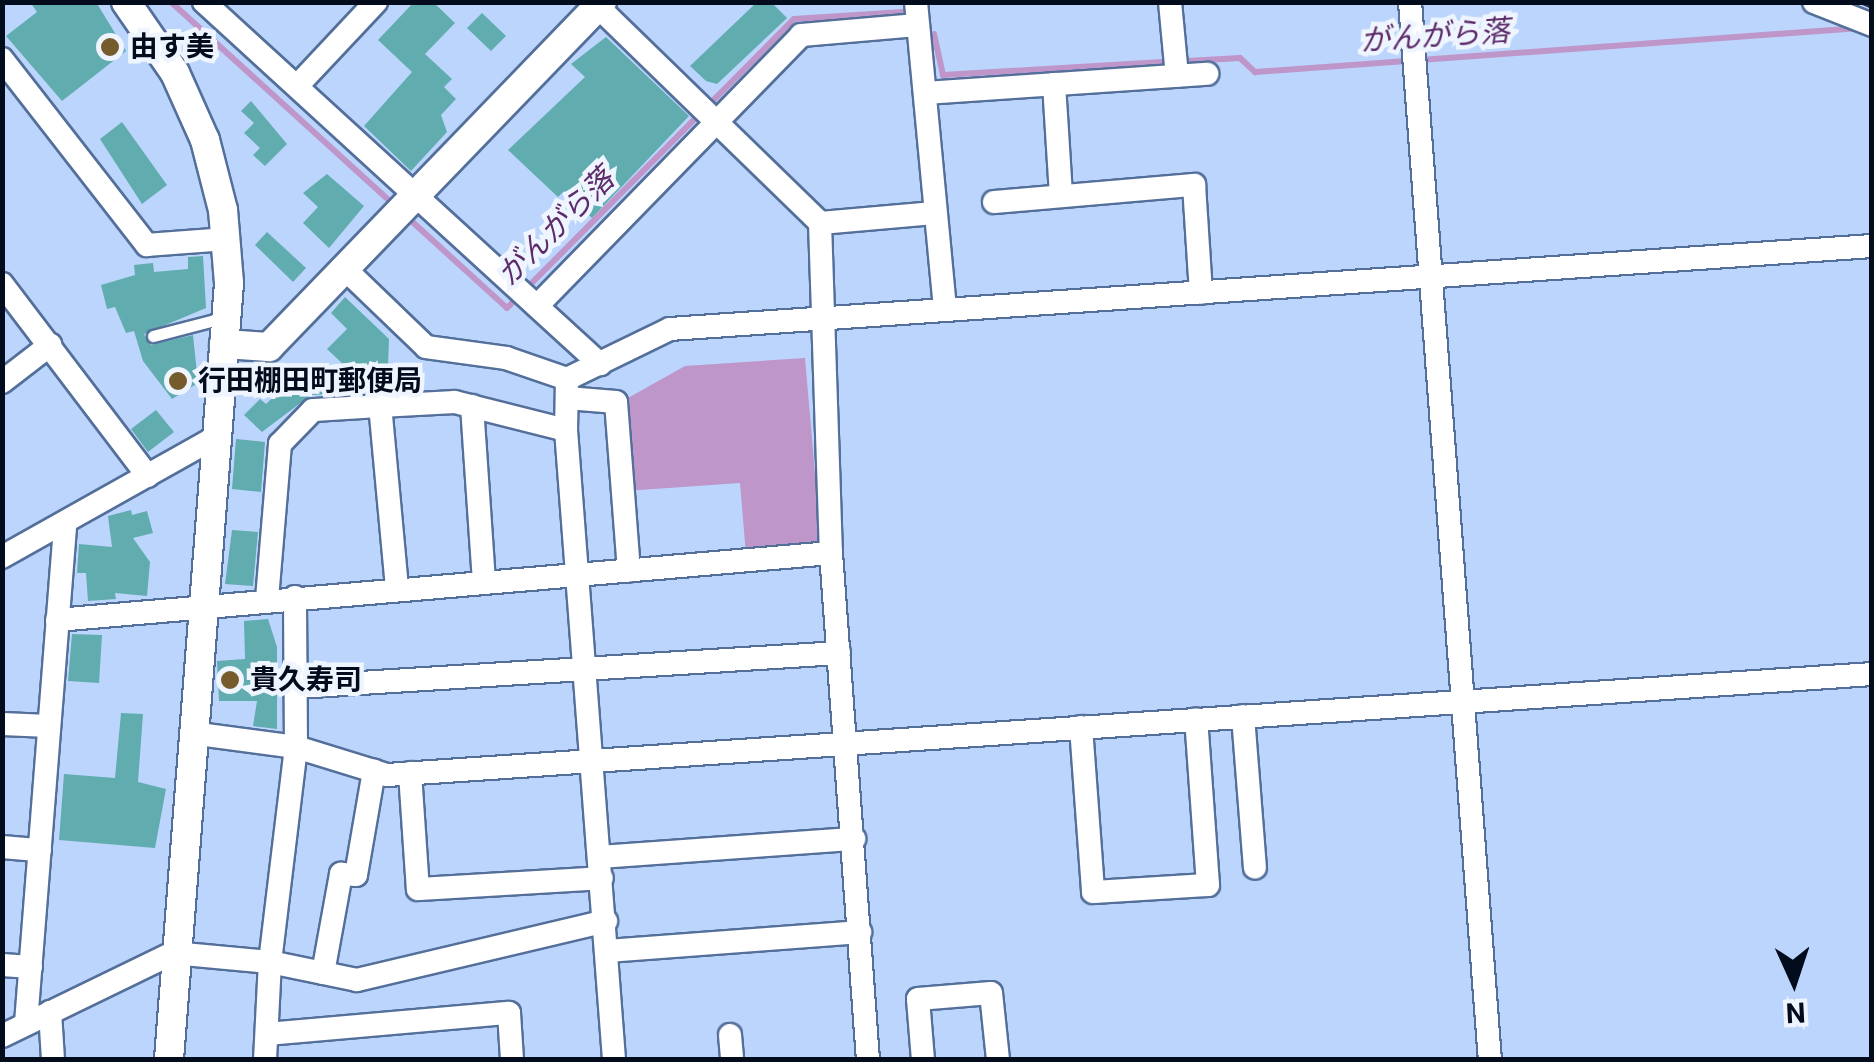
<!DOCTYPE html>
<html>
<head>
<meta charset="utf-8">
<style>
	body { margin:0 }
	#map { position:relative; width:1874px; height:1062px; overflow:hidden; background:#bcd5fc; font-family:Roboto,"Noto Sans JP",sans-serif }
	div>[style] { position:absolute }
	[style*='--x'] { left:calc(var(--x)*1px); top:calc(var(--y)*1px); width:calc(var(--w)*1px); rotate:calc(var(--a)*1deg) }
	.water>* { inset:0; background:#be96c9 }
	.stream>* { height:6px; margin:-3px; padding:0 3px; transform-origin:3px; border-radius:3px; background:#be96c9 }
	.building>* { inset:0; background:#61acaf }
	.path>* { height:4px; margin-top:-2px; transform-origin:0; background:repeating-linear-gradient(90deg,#5b6c87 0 5px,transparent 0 13px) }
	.roads { filter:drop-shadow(2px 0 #536f9a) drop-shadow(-2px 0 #536f9a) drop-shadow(0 2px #536f9a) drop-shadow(0 -2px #536f9a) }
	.service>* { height:11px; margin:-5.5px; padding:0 5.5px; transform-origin:5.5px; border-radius:5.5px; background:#fff }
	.minor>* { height:22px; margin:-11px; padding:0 11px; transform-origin:11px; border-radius:11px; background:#fff }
	.tertiary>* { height:28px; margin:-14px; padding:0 14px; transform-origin:14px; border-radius:14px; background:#fff }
	.rail>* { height:6px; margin-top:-3px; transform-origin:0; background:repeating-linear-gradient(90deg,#232f43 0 15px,transparent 0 23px) }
	.dots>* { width:28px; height:28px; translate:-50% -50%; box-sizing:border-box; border:5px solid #eff5ff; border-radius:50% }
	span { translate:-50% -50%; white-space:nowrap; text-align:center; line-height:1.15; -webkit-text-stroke:9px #eff5ff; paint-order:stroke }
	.poi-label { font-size:28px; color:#030c1c; font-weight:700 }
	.left { translate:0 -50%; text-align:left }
	.water-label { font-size:30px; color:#5c2b69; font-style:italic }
	.frame { position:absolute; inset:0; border:5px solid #030c1c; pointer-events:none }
	.north { position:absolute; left:1744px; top:932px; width:100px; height:100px; -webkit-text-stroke:8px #eff5ff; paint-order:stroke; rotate:177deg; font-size:28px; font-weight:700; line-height:40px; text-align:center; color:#030c1c }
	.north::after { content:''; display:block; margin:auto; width:35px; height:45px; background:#030c1c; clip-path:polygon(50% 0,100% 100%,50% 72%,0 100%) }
</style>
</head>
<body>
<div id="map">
	<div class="water">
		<i style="clip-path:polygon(805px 358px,821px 542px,815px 549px,746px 555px,740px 483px,625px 491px,619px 403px,685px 366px)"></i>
	</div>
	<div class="stream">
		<i style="--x:171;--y:2;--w:302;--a:42.3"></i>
		<i style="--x:934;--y:34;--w:42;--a:77.6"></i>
		<i style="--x:943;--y:75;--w:220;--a:-3.4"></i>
		<i style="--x:1187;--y:61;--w:53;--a:-3.2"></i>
		<i style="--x:1240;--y:58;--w:21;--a:43"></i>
		<i style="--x:1255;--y:72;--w:607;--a:-4.16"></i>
		<i style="--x:407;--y:217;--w:135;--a:42.3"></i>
		<i style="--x:507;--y:308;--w:407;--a:-45.2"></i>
		<i style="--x:794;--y:19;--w:110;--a:-3.6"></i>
	</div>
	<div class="building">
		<i style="clip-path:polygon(30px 2px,96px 2px,126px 51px,62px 101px,6px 36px,37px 12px)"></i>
		<i style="clip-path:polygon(414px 2px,433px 2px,455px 23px,425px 54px,452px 79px,444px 87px,456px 99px,441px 115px,447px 132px,411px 171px,364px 126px,412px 72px,378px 40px)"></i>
		<i style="clip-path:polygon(757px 2px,771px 2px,787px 18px,717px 84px,706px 81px,690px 66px)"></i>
		<i style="clip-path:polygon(482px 13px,506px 36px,491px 51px,467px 28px)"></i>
		<i style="clip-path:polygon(606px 37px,689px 116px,592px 218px,564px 191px,558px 197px,508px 150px,585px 77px,571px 64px)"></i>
		<i style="clip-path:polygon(251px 101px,287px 144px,265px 166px,253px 155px,260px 148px,244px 133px,254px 123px,241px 111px)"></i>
		<i style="clip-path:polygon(122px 122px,167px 185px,142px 204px,100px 139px)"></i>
		<i style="clip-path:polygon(327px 174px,364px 206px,329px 248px,303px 223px,318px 207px,303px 193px)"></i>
		<i style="clip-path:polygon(267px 232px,306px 268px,293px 282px,255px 245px)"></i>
		<i style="clip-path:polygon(203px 256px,206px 308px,144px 334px,151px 345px,193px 335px,198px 383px,172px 399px,143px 361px,134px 331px,126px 333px,115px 307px,107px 309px,101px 285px,135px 275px,134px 265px,153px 263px,154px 272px,188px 269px,188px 257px)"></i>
		<i style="clip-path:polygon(345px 297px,389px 339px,388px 366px,419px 363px,422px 389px,311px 395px,262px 432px,244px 415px,260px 399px,266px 404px,302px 370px,345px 366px,327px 349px,347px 329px,331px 313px)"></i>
		<i style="clip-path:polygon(156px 410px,174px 432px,148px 452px,131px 429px)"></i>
		<i style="clip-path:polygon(236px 439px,265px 442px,261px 492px,232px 489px)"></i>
		<i style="clip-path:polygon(131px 510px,132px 515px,147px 511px,153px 533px,133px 538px,150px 562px,147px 596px,115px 593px,116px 599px,88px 601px,86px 573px,77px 573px,79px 544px,112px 547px,108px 516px)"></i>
		<i style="clip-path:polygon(232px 530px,258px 532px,253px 586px,225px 584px)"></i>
		<i style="clip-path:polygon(268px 619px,277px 647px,277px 729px,253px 726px,257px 701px,219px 701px,217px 661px,245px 659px,244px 621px)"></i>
		<i style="clip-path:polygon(72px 634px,102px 635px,99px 683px,68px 681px)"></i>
		<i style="clip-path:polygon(121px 713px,143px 714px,138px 782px,166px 789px,155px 848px,59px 840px,64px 774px,115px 778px)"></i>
	</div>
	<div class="path">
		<i style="--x:242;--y:382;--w:21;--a:-31"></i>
	</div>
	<div class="roads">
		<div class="service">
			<i style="--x:153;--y:336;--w:75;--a:-14.6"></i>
		</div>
		<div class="minor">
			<i style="--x:204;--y:2;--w:537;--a:42.43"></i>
			<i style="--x:593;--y:2;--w:317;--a:44.2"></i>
			<i style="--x:820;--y:223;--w:330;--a:88.1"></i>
			<i style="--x:831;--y:553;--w:508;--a:85.83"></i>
			<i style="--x:916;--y:2;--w:309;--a:84.6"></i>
			<i style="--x:1170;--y:2;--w:74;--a:84.6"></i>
			<i style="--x:1410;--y:2;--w:1061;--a:85.68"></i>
			<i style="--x:1814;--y:2;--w:62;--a:21.6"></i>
			<i style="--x:2;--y:59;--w:236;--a:52.1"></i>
			<i style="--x:147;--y:245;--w:79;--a:-4.3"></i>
			<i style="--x:1054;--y:84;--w:112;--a:86.4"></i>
			<i style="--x:298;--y:85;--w:114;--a:-46.8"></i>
			<i style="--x:925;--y:93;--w:283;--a:-3.9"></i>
			<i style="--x:994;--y:202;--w:201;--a:-4.9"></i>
			<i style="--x:1194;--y:185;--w:108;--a:86.3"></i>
			<i style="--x:820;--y:223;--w:115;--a:-5"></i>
			<i style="--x:345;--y:269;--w:112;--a:43.9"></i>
			<i style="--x:426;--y:347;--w:81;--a:7.8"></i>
			<i style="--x:506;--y:358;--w:65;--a:19"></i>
			<i style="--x:567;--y:379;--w:114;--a:-25.9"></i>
			<i style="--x:670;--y:329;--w:1205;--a:-3.95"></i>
			<i style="--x:2;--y:284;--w:241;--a:52.8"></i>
			<i style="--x:537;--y:306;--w:378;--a:-45.7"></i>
			<i style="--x:801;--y:35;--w:117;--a:-4.9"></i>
			<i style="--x:567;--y:379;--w:51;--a:91.1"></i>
			<i style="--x:566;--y:430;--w:632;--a:85.64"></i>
			<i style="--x:2;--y:382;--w:61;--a:-37.6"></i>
			<i style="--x:567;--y:398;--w:49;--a:4.7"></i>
			<i style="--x:616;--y:402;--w:169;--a:85.6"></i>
			<i style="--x:472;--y:406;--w:176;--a:86.1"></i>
			<i style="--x:2;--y:557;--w:245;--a:-29.3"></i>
			<i style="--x:397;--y:588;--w:183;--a:-95.3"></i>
			<i style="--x:380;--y:406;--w:75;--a:-3.1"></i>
			<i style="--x:455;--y:402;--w:114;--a:14.2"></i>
			<i style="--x:267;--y:599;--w:156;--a:-85.2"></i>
			<i style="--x:280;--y:444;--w:47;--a:-45.9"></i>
			<i style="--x:313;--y:410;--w:67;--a:-3.4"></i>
			<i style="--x:57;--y:620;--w:777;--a:-4.95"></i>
			<i style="--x:297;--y:687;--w:543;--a:-3.59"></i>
			<i style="--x:1243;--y:716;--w:152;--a:85.5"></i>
			<i style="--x:2;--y:724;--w:47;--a:2.4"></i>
			<i style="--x:1081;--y:727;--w:165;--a:85.8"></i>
			<i style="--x:1093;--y:892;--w:115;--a:-3.5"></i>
			<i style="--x:1208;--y:885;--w:166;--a:-94.1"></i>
			<i style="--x:191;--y:733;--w:106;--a:7.6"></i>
			<i style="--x:296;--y:747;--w:95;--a:17.1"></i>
			<i style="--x:387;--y:775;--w:1488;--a:-3.89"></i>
			<i style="--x:410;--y:773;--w:116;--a:86.1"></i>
			<i style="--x:418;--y:889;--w:184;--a:-3.4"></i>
			<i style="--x:2;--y:847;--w:38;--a:5"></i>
			<i style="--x:600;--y:857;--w:255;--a:-4.1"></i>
			<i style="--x:608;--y:951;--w:253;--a:-4.3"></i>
			<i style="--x:2;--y:965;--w:29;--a:4"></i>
			<i style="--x:323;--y:973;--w:101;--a:-79.7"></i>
			<i style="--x:341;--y:874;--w:15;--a:4"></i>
			<i style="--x:356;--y:875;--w:106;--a:-80.2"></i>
			<i style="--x:50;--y:1012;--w:48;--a:86.4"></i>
			<i style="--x:26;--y:1023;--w:499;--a:-85.5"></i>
			<i style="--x:267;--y:1034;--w:243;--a:-5"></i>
			<i style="--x:509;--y:1013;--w:47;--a:86.3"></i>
			<i style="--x:730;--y:1035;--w:25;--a:85"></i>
			<i style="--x:2;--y:1036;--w:190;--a:-25.9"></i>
			<i style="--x:173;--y:953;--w:97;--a:5.3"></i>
			<i style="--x:270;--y:962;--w:89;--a:11.7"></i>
			<i style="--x:357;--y:980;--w:256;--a:-13.3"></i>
			<i style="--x:265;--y:1060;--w:98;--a:-87.1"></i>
			<i style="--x:270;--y:962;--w:217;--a:-83.1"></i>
			<i style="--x:296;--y:747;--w:150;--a:-90.4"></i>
			<i style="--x:923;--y:1060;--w:61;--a:-94.7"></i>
			<i style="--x:918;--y:999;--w:73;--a:-4.7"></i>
			<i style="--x:991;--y:993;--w:67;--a:84"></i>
		</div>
		<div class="tertiary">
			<i style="--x:126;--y:2;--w:86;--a:55.4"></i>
			<i style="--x:175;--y:73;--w:73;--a:65.9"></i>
			<i style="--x:205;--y:140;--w:72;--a:75.6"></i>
			<i style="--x:223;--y:210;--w:73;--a:85.3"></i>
			<i style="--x:229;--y:283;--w:779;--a:94.42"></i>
			<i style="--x:224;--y:344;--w:45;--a:3.8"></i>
			<i style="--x:269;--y:347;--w:479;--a:-46"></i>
		</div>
	</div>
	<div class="rail">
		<i style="--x:1863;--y:2;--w:10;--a:24"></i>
	</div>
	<div class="dots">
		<i style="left:110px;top:47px;background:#765b2d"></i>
		<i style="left:178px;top:381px;background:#765b2d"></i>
		<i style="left:230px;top:680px;background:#765b2d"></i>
	</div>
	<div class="poi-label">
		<span class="left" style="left:130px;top:47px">由す美</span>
		<span class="left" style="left:198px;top:381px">行田棚田町郵便局</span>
		<span class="left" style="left:250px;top:680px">貴久寿司</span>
	</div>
	<div class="water-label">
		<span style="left:1435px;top:36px;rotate:-4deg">がんがら落</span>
		<span style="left:556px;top:227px;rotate:-45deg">がんがら落</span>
	</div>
	<div class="frame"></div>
	<div class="north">N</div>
</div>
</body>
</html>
